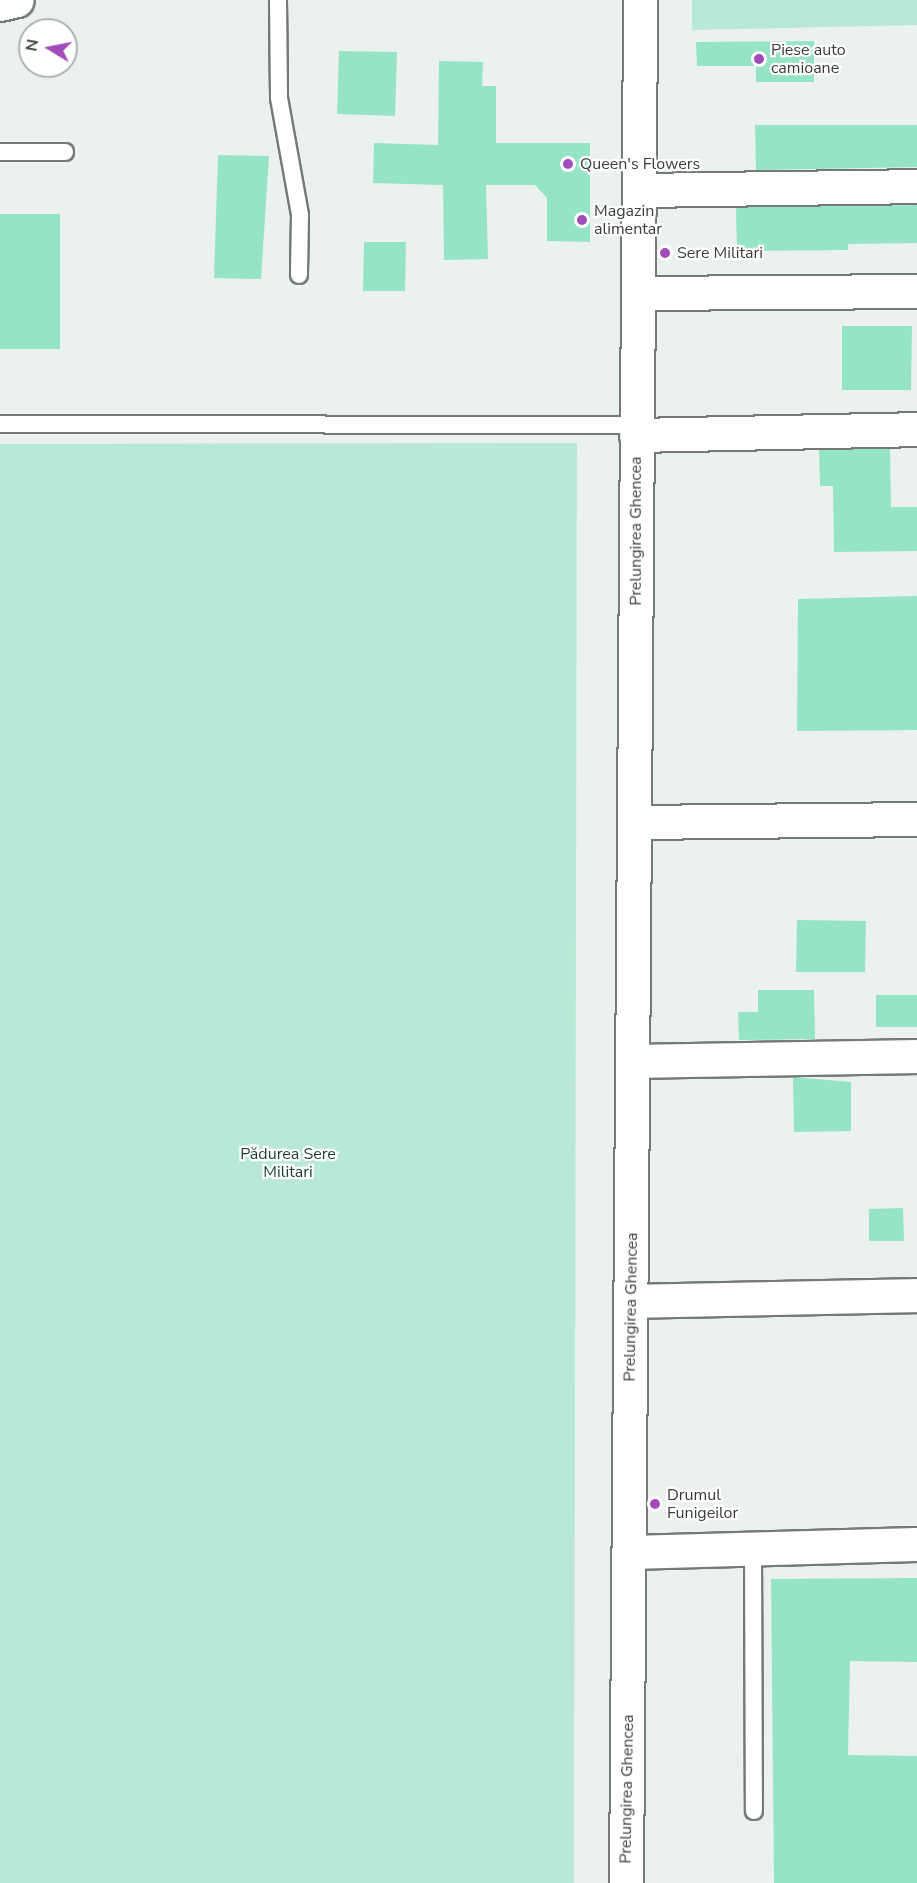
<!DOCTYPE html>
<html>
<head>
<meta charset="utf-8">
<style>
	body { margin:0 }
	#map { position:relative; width:917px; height:1883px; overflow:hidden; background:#eaf1ee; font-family:"Nunito Sans",sans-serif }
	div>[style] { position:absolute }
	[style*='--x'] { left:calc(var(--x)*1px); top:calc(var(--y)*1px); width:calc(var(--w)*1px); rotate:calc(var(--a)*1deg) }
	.green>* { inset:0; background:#b9e9d6 }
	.building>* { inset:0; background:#96e4c6 }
	.roads { filter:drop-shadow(2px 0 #747a77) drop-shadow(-2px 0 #747a77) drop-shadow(0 2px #747a77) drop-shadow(0 -2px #747a77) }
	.lane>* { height:16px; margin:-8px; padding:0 8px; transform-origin:8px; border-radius:8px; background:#fff }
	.street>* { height:33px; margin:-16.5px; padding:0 16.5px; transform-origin:16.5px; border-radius:16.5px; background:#fff }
	.secondary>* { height:33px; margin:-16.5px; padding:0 16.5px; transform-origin:16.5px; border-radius:16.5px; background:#fff }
	.dots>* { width:16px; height:16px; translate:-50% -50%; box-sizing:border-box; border:3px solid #fff; border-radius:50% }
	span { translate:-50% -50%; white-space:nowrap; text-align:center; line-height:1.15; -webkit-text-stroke:4.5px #fff; paint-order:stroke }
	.poi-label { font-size:16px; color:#3a3c3b }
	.left { translate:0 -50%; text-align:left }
	.street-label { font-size:16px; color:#3a3c3b }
	.park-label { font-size:16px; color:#1b3f32 }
	.north { position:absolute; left:18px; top:18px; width:60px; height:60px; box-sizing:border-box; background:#fff; border:2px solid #b0b1b1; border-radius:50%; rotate:280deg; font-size:16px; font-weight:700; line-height:24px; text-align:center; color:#3a3c3b }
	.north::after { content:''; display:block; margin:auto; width:21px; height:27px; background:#a14cba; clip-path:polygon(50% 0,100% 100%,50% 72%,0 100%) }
</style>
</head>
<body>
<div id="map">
	<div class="green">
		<i style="clip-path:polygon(692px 0,917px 0,917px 25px,692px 30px)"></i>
		<i style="clip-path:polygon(577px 443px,574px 1883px,0 1883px,0 444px)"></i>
	</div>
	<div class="building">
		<i style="clip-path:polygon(814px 41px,814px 82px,756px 82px,756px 66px,697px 66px,696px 42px)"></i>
		<i style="clip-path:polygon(339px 51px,397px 52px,395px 116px,337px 114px)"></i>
		<i style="clip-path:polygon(439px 61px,483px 62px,482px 86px,496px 86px,496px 143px,590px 143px,590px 242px,547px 241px,547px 198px,535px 185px,486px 185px,488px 259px,444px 260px,443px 185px,373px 183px,374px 143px,438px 145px)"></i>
		<i style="clip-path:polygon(755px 125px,917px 125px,917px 167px,756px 170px)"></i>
		<i style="clip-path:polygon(218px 155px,269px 156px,261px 279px,214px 278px)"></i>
		<i style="clip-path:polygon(917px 205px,917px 243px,848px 244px,848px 250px,737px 251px,736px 207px)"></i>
		<i style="clip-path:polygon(0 214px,60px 214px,60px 349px,0 349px)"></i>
		<i style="clip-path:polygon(364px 242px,406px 242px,405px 291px,363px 291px)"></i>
		<i style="clip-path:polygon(842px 326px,912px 326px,911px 390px,842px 390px)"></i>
		<i style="clip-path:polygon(890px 448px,891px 507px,917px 507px,917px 551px,834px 552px,833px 486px,820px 486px,819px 450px)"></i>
		<i style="clip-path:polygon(917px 596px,917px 730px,797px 731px,798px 599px)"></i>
		<i style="clip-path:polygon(797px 920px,866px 921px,865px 972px,796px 972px)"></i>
		<i style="clip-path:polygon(758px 990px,814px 990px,815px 1039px,739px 1040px,738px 1012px,758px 1012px)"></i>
		<i style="clip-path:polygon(876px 995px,917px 995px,917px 1027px,876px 1027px)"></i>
		<i style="clip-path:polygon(793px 1077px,851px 1082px,851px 1131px,794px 1132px)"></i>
		<i style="clip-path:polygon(903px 1208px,904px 1241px,869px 1241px,869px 1209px)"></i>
		<i style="clip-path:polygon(917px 1578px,917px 1662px,850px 1661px,848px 1755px,917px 1756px,917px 1883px,774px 1883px,771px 1579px)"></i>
	</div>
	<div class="roads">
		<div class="lane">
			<i style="--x:278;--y:0;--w:98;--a:89.4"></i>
			<i style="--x:279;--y:98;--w:119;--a:79.8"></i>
			<i style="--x:300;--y:215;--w:60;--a:91"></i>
			<i style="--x:0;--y:152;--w:65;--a:0"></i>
			<i style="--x:0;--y:424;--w:636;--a:0.09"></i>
			<i style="--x:753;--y:1548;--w:263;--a:89.8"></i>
		</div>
		<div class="street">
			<i style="--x:639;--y:190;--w:278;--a:-0.8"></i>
			<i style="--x:638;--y:293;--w:279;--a:-0.4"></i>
			<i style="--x:636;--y:435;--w:281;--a:-1.2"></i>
			<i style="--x:634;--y:822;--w:283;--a:-0.6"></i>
			<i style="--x:634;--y:1061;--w:283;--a:-1"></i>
			<i style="--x:631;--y:1301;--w:286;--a:-1.2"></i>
			<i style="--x:629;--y:1552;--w:288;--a:-1.6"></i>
		</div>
		<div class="secondary">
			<i style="--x:0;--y:4;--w:17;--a:-13"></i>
			<i style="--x:626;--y:1883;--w:1883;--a:-89.57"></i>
		</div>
	</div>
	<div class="dots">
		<i style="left:759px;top:59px;background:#a14cba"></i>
		<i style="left:568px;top:164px;background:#a14cba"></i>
		<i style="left:582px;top:220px;background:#a14cba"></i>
		<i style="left:665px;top:253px;background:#a14cba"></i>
		<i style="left:655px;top:1504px;background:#a14cba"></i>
	</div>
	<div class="poi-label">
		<span class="left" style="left:771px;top:59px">Piese auto<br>camioane</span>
		<span class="left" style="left:580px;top:164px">Queen's Flowers</span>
		<span class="left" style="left:594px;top:220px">Magazin<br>alimentar</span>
		<span class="left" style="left:677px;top:253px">Sere Militari</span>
		<span class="left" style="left:667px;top:1504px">Drumul<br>Funigeilor</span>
	</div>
	<div class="street-label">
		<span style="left:636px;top:531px;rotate:-90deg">Prelungirea Ghencea</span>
		<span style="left:631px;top:1307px;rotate:-89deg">Prelungirea Ghencea</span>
		<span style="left:627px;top:1789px;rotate:-89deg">Prelungirea Ghencea</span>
	</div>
	<div class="park-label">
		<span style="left:288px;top:1163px">Pădurea Sere<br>Militari</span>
	</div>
	<div class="north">N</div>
</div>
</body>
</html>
